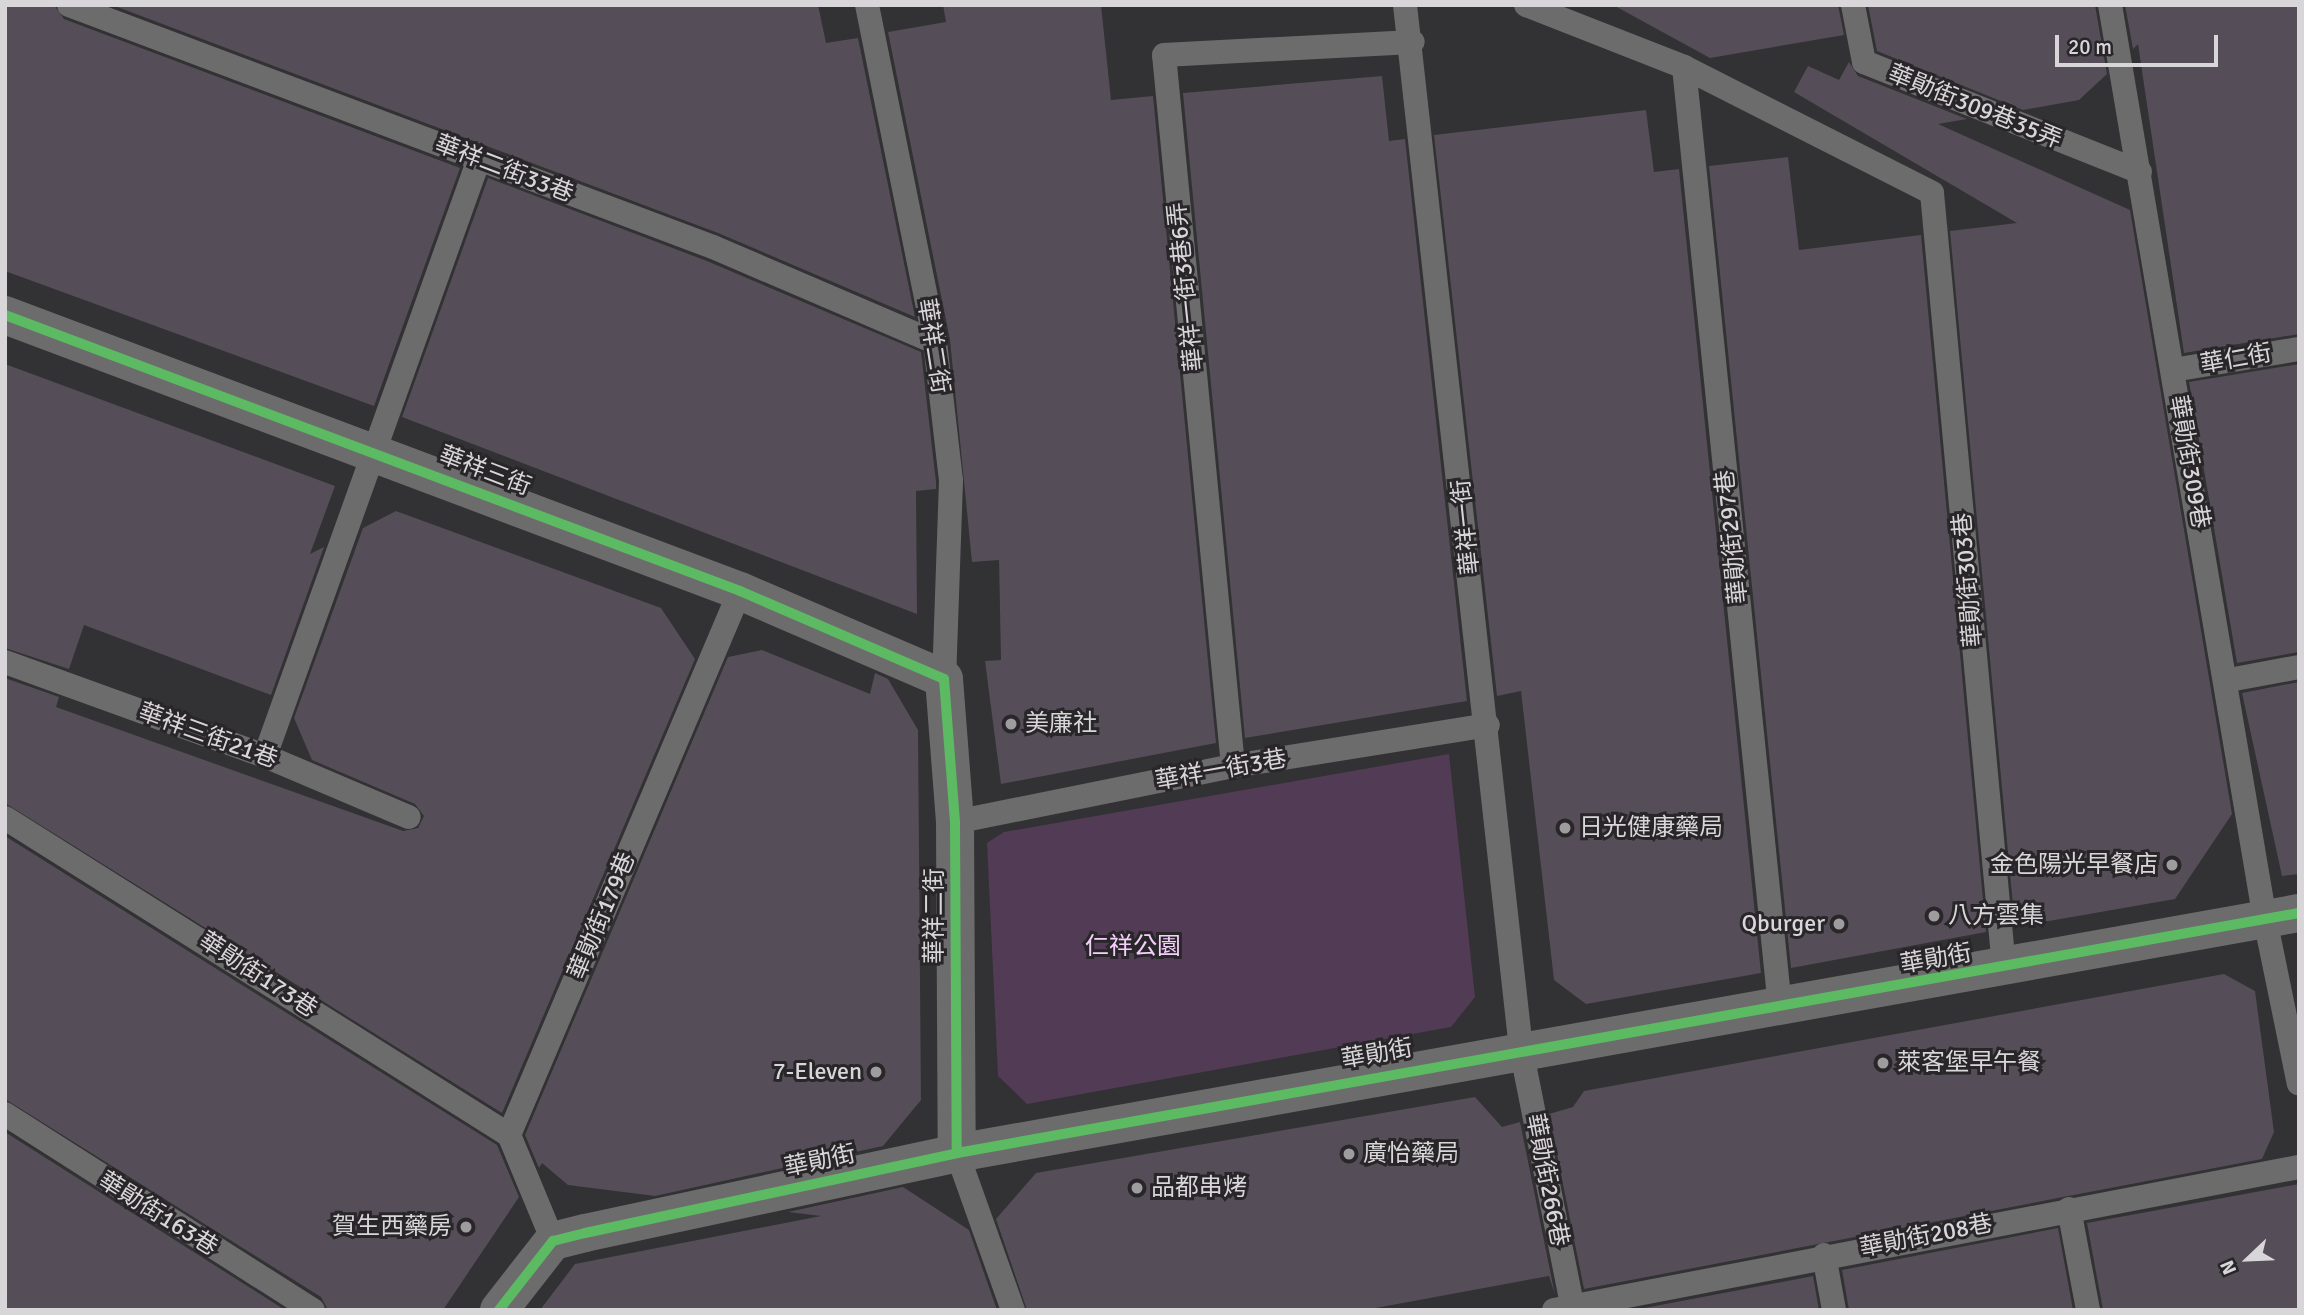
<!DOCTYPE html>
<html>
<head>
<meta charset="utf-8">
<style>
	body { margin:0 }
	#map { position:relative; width:2304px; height:1315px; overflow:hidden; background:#323133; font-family:Signika,"Noto Sans TC",sans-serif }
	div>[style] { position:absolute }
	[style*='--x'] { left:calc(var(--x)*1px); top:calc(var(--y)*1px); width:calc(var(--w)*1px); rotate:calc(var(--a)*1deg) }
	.green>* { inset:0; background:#513b55 }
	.building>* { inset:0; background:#554d57 }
	.service>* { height:24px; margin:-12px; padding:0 12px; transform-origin:12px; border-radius:12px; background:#6d6c6d }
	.minor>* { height:38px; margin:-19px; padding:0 19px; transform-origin:19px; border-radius:19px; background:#6d6c6d }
	.cycleway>* { height:10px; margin:-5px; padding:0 5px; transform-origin:5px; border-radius:5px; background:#5cba63 }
	.dots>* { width:19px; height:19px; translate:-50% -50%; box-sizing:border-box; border:4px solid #29262a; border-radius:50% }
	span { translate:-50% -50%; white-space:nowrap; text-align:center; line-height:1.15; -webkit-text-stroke:6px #29262a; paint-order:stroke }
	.street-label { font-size:24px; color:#d9d6d9 }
	.poi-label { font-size:24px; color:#d9d6d9 }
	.left { translate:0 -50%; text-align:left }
	.right { translate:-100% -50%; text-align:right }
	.park-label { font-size:24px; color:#f5cffb }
	.frame { position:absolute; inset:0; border:7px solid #d9d6d9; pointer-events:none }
	.north { position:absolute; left:2213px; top:1224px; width:70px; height:70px; -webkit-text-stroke:5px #29262a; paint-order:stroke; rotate:247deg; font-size:19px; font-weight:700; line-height:28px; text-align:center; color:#d9d6d9 }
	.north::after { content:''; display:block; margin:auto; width:24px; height:32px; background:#d9d6d9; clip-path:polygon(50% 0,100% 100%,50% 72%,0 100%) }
	.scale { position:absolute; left:2055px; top:35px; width:163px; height:32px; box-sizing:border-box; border:4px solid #d9d6d9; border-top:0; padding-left:9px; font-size:21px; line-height:24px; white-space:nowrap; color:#d9d6d9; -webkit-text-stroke:5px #29262a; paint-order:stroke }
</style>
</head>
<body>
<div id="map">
	<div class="green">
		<i style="clip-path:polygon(1449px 754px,1475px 997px,1451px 1027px,1027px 1104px,998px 1076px,987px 843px,1004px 832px)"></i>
	</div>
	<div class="building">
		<i style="clip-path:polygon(5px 5px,54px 5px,64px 19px,460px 168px,374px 406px,5px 271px)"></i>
		<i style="clip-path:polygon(112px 5px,818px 5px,826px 43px,858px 38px,915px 317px,718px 233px)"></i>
		<i style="clip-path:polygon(943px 5px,1101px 5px,1111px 100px,1153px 96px,1216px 743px,1001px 784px,985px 661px,1001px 660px,999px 560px,972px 562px,950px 340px,888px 32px,946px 22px)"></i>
		<i style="clip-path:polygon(1613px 5px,1838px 5px,1844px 35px,1710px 58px)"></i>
		<i style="clip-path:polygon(1868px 5px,2095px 5px,2107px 74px,2079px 100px,2023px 110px,1877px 51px)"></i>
		<i style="clip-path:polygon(2125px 5px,2299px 5px,2299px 334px,2184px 353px,2138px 44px,2133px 49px)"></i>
		<i style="clip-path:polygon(1849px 62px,1858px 76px,1967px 119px,1938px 124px,2130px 210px,2232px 814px,2175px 899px,2015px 927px,1950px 231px,2017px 223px,1794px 92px,1808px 66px,1839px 80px)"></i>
		<i style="clip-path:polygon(1382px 76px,1389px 141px,1405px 139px,1467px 701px,1245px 738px,1183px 93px)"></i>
		<i style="clip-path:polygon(1646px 110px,1654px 172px,1679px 169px,1761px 973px,1586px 1004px,1554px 980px,1521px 691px,1497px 696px,1434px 135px)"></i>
		<i style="clip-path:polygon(1788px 157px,1799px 250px,1921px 235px,1986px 932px,1791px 968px,1709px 166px)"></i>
		<i style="clip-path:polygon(488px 178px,707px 261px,921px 352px,936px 482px,936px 489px,916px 491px,917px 614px,402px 417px)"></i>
		<i style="clip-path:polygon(5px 364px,335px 486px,310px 554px,324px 547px,271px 695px,84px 625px,69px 669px,5px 648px)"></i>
		<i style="clip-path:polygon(2299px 364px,2299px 652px,2237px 663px,2189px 382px)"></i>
		<i style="clip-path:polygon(396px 511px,661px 608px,695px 659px,502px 1113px,5px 803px,5px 678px,59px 697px,56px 707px,403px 831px,418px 828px,424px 816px,415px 804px,312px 760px,294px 718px,363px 528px)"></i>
		<i style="clip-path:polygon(762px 650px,870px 694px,875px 673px,888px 679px,918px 730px,921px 1100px,883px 1146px,655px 1196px,568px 1185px,542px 1163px,539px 1168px,525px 1135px,728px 657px)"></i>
		<i style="clip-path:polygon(2299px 682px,2299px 874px,2282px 876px,2242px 693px)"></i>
		<i style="clip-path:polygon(5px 836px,497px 1145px,519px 1197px,443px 1310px,328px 1310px,321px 1297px,5px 1099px)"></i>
		<i style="clip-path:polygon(2224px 974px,2255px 991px,2274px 1132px,2262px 1159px,1584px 1289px,1549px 1114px,1573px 1107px,1584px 1091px)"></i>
		<i style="clip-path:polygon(1475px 1097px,1502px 1127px,1520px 1122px,1555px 1295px,1549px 1276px,1365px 1310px,1027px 1310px,996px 1219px,1036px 1173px)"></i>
		<i style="clip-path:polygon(5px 1132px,285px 1310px,5px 1310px)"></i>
		<i style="clip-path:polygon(2299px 1184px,2299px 1310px,2103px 1310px,2087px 1223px)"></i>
		<i style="clip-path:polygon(903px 1187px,969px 1230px,997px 1310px,540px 1310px,575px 1264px,821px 1216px,788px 1212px)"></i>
		<i style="clip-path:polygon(2058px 1228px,2073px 1310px,1849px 1310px,1842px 1270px)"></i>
		<i style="clip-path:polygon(1813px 1276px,1819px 1310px,1634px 1310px)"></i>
	</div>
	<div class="service">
		<i style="--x:69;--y:5;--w:688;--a:20.6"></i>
		<i style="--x:713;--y:247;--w:241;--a:23.2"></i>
		<i style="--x:867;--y:5;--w:344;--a:78.6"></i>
		<i style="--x:935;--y:342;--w:140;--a:83.4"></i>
		<i style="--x:951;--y:481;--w:198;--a:92"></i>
		<i style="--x:1405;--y:5;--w:1050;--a:83.66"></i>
		<i style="--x:1521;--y:1049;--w:266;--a:78.7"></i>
		<i style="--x:1526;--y:5;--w:170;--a:21.4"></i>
		<i style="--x:1684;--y:67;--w:278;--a:26.9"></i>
		<i style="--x:1932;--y:193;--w:778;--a:84.69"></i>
		<i style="--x:1853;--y:5;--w:58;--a:79.1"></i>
		<i style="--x:1864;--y:62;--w:297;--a:21.7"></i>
		<i style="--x:2110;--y:5;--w:927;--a:80.38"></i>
		<i style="--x:2265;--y:919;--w:168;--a:78.4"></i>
		<i style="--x:1684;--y:67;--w:946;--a:84.17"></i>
		<i style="--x:2173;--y:370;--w:128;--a:-9.5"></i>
		<i style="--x:5;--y:662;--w:276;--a:19.9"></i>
		<i style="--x:265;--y:756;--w:156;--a:23"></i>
		<i style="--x:2229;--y:680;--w:71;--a:-10.5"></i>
		<i style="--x:265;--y:756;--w:634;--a:-70.28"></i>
		<i style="--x:1233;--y:766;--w:714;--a:-95.54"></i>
		<i style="--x:1164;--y:55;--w:249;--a:-3"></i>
		<i style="--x:5;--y:818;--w:595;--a:32.17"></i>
		<i style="--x:955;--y:822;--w:284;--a:-11.4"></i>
		<i style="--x:1233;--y:766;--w:258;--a:-9.1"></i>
		<i style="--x:5;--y:1114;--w:365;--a:32.5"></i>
		<i style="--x:957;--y:1153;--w:167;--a:70.4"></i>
		<i style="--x:2069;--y:1209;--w:103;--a:79.3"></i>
		<i style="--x:553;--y:1241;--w:115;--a:-112.5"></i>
		<i style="--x:509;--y:1135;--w:591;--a:-66.99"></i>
		<i style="--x:1824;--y:1255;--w:56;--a:79.7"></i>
		<i style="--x:1554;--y:1310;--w:759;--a:-10.87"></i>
	</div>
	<div class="minor">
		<i style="--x:5;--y:315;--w:785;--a:20.58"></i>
		<i style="--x:740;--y:591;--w:222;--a:23.3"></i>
		<i style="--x:944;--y:679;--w:143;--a:85.6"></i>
		<i style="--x:955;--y:822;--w:331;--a:89.7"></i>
		<i style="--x:499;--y:1310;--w:88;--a:-52"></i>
		<i style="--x:553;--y:1241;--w:33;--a:-14"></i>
		<i style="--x:585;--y:1233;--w:381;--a:-12.1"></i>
		<i style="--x:957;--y:1153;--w:1363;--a:-10.14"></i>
	</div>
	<div class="cycleway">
		<i style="--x:5;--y:315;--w:785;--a:20.58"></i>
		<i style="--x:740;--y:591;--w:222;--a:23.3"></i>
		<i style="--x:944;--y:679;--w:143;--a:85.6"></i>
		<i style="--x:955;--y:822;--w:331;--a:89.7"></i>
		<i style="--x:499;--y:1310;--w:88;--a:-52"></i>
		<i style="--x:553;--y:1241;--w:33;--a:-14"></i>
		<i style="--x:585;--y:1233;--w:381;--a:-12.1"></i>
		<i style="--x:957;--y:1153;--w:1363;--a:-10.14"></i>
	</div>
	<div class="dots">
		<i style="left:1011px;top:724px;background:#9f9c9f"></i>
		<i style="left:1565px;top:828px;background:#9f9c9f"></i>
		<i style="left:2172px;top:865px;background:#9f9c9f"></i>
		<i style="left:1934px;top:916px;background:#9f9c9f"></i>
		<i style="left:1839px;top:924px;background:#9f9c9f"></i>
		<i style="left:1883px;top:1063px;background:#9f9c9f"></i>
		<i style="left:876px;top:1072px;background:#9f9c9f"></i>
		<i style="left:1349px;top:1154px;background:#9f9c9f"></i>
		<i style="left:1137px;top:1188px;background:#9f9c9f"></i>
		<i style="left:466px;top:1227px;background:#9f9c9f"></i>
	</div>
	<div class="street-label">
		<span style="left:1975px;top:107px;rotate:22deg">華勛街309巷35弄</span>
		<span style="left:504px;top:169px;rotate:21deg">華祥二街33巷</span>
		<span style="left:1186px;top:287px;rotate:-96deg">華祥一街3巷6弄</span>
		<span style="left:933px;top:346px;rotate:81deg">華祥二街</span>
		<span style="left:2236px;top:359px;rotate:-10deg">華仁街</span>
		<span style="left:2189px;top:462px;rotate:80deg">華勛街309巷</span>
		<span style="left:485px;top:471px;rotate:21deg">華祥三街</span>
		<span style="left:1466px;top:527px;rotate:-96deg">華祥一街</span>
		<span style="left:1732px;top:537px;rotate:-96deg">華勛街297巷</span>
		<span style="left:1968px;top:580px;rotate:-95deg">華勛街303巷</span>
		<span style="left:208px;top:736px;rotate:20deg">華祥三街21巷</span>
		<span style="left:1221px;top:770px;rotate:-10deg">華祥一街3巷</span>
		<span style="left:602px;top:916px;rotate:-67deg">華勛街179巷</span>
		<span style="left:935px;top:916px;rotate:-90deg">華祥二街</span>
		<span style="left:1936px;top:959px;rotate:-10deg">華勛街</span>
		<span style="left:258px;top:975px;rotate:33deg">華勛街173巷</span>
		<span style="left:1377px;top:1054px;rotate:-10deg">華勛街</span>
		<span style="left:820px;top:1161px;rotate:-12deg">華勛街</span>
		<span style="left:1547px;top:1180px;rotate:79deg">華勛街266巷</span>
		<span style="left:158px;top:1214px;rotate:32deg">華勛街163巷</span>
		<span style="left:1926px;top:1236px;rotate:-11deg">華勛街208巷</span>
	</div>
	<div class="poi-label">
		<span class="left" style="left:1025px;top:724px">美廉社</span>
		<span class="left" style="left:1579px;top:828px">日光健康藥局</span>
		<span class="right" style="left:2158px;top:865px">金色陽光早餐店</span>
		<span class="left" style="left:1948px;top:916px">八方雲集</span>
		<span class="right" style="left:1825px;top:924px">Qburger</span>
		<span class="left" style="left:1897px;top:1063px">萊客堡早午餐</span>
		<span class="right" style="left:862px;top:1072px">7-Eleven</span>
		<span class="left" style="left:1363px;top:1154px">廣怡藥局</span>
		<span class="left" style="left:1151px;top:1188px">品都串烤</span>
		<span class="right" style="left:452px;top:1227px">賀生西藥房</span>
	</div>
	<div class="park-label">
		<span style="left:1133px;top:947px">仁祥公園</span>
	</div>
	<div class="frame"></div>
	<div class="north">N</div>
	<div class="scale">20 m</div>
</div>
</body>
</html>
